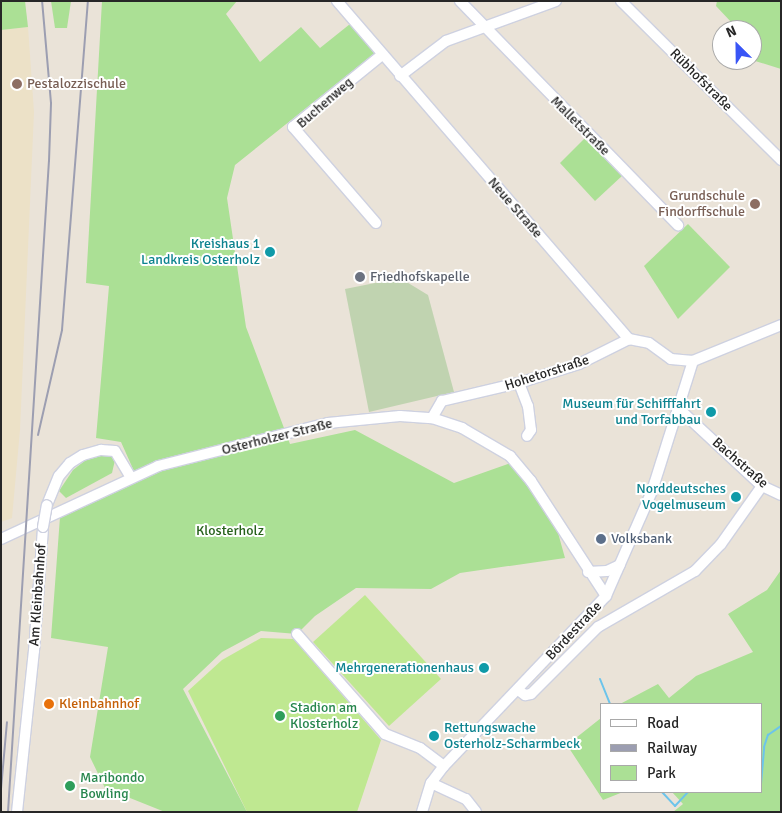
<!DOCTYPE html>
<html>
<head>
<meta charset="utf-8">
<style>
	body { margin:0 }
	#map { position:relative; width:782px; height:813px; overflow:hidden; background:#eae3d8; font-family:Signika,sans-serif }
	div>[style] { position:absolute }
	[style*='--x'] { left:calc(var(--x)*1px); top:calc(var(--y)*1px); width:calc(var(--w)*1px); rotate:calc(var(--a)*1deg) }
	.education>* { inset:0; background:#ece1c7 }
	.green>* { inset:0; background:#abe095 }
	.cemetery>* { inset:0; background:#c0d3b0 }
	.pitch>* { inset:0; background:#bfe891 }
	.stream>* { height:2px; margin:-1px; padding:0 1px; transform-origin:1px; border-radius:1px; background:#6cc4eb }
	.roads { filter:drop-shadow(1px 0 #ced1e0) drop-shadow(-1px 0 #ced1e0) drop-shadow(0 1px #ced1e0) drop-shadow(0 -1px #ced1e0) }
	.minor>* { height:10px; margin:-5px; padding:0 5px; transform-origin:5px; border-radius:5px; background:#fff }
	.rail>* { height:2px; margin:-1px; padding:0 1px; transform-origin:1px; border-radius:1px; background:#9c9eb1 }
	.bridges { filter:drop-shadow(1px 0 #ced1e0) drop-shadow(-1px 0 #ced1e0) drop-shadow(0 1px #ced1e0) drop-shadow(0 -1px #ced1e0) }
	.minor-bridge>* { height:10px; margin:-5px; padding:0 5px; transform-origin:5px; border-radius:5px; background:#fff }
	.dots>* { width:14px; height:14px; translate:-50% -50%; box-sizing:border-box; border:2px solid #fff; border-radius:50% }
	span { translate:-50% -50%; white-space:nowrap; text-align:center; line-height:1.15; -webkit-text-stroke:4px #fff; paint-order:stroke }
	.street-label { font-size:14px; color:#272727 }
	.education-label { font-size:14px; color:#785e54 }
	.left { translate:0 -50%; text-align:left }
	.right { translate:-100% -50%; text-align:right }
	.culture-label { font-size:14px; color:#0d838f }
	.worship-label { font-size:14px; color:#5b616d }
	.park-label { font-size:14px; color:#26611a }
	.service-label { font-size:14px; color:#4e5e75 }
	.food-label { font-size:14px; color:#c56008 }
	.leisure-label { font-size:14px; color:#27864d }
	.frame { position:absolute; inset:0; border:2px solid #272727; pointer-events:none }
	.legend { position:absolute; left:600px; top:703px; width:162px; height:90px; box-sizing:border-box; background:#fff; border:1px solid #a9a9a9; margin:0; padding:6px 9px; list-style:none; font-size:15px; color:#272727 }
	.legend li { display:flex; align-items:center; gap:10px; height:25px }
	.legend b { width:25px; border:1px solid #a9a9a9 }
	.north { position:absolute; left:712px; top:20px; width:50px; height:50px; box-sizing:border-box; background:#fff; border:1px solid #a9a9a9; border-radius:50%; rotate:337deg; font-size:14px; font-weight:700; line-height:20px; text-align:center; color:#272727 }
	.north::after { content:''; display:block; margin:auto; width:18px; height:22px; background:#3955f6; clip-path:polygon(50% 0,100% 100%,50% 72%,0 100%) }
</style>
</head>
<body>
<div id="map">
	<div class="education">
		<i style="clip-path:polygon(28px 27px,34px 112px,20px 430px,12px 518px,1px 522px,1px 30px)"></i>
	</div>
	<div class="green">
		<i style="clip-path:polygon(1px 1px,25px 1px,28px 27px,1px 30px)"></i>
		<i style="clip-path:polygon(51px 1px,71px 1px,67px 28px,55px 28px)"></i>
		<i style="clip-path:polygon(102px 1px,237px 1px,226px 14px,260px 62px,301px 27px,320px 48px,350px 24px,375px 53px,235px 165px,227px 198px,246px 327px,290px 444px,355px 430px,454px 483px,511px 463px,555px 522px,565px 558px,460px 573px,431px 589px,356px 588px,315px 616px,297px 634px,261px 631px,222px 652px,183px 689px,247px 812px,165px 812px,105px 788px,90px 757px,108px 647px,51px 638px,60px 517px,138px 480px,121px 442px,96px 438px,109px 286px,86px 283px)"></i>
		<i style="clip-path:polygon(717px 1px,781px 1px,781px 69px,752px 60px,752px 30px,725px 30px,732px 23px,716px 6px)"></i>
		<i style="clip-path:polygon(586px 137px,623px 175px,595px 201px,560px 163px)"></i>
		<i style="clip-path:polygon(688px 224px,730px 267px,678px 319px,644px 266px)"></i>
		<i style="clip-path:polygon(103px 454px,112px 455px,115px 460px,112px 473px,66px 498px,59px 491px,73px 470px,87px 459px)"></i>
		<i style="clip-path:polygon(781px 570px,781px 812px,673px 812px,683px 804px,672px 792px,761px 792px,761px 704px,620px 704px,658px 684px,669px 698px,696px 676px,753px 652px,728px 614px,767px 590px)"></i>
		<i style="clip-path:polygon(601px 718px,601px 792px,623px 792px,603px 800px,567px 745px)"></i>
	</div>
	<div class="cemetery">
		<i style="clip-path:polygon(400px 278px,428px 295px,454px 392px,369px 412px,345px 289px)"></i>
	</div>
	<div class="pitch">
		<i style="clip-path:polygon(365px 595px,441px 679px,389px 726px,313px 642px)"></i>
		<i style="clip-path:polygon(261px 638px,294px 639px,381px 740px,357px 812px,247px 812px,188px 691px,222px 660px)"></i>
	</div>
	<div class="stream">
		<i style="--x:600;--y:679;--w:27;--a:68"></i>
		<i style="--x:761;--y:784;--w:37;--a:-85"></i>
		<i style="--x:764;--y:747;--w:13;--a:-72"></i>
		<i style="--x:768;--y:735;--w:16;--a:-35"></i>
		<i style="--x:662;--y:792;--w:19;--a:47"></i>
		<i style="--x:675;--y:806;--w:19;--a:-47"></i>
	</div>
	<div class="roads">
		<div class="minor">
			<i style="--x:337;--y:1;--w:447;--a:49.2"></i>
			<i style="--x:460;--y:1;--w:313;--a:45.8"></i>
			<i style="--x:621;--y:1;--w:226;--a:44.8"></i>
			<i style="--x:400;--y:76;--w:58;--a:-37.3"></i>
			<i style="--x:446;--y:41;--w:117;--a:-20"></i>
			<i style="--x:376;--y:223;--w:127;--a:-130.8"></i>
			<i style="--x:293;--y:127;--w:114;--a:-39"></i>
			<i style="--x:519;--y:383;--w:25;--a:69"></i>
			<i style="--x:528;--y:406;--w:24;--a:83"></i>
			<i style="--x:531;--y:430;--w:7;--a:124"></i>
			<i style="--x:678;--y:408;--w:115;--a:42.9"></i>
			<i style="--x:762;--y:486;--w:21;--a:25"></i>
			<i style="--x:432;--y:418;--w:20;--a:-60"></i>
			<i style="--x:442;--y:401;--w:79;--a:-13.2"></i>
			<i style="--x:519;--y:383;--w:63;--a:-17.6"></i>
			<i style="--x:579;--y:364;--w:56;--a:-26.6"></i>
			<i style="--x:629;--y:339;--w:20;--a:11"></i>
			<i style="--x:649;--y:343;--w:27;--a:36"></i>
			<i style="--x:671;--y:359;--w:22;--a:5"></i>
			<i style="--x:693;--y:361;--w:95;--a:-22.2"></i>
			<i style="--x:47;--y:505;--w:31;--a:-68"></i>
			<i style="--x:59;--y:476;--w:17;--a:-50"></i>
			<i style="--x:70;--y:463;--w:15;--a:-32"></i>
			<i style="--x:83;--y:455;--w:19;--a:-16"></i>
			<i style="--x:101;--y:450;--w:14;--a:4"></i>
			<i style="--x:115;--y:451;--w:31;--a:59"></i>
			<i style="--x:1;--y:539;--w:173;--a:-24.9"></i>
			<i style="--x:158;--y:466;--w:175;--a:-14.2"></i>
			<i style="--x:328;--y:423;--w:72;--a:-5.6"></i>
			<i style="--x:400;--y:416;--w:32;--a:4"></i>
			<i style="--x:432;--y:418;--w:32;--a:18"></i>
			<i style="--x:462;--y:428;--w:56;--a:30.3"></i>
			<i style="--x:510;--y:456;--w:33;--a:50"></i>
			<i style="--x:531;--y:481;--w:137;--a:56.9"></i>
			<i style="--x:588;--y:572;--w:19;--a:-3"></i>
			<i style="--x:607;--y:571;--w:14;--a:-25"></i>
			<i style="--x:297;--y:634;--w:133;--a:48.7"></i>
			<i style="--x:385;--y:734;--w:38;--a:22"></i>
			<i style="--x:420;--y:748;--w:30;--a:37"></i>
			<i style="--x:518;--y:690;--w:9;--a:36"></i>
			<i style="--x:525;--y:695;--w:6;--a:-9"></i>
			<i style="--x:531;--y:694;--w:95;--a:-45"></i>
			<i style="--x:598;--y:627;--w:112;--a:-30"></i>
			<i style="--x:695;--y:571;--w:37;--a:-46"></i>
			<i style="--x:721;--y:544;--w:71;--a:-54.7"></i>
			<i style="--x:431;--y:783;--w:38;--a:25"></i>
			<i style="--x:466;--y:799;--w:16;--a:52"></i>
			<i style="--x:17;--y:812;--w:162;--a:-84"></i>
			<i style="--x:34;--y:651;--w:124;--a:-85.8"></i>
			<i style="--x:422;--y:812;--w:30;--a:-73"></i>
			<i style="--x:431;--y:783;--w:21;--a:-53"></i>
			<i style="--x:444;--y:766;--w:235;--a:-46.4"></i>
			<i style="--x:606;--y:596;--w:115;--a:-66.3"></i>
			<i style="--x:652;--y:491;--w:136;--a:-72.5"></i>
		</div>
	</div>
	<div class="rail">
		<i style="--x:38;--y:435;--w:108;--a:-77.1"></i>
		<i style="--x:62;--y:330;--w:330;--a:-85.5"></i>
		<i style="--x:1;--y:789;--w:67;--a:-84.9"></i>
		<i style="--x:8;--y:812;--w:652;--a:-86.4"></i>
		<i style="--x:49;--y:161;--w:58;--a:-88"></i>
		<i style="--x:51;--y:103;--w:102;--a:-95"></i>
	</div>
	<div class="bridges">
		<div class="minor-bridge">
			<i style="--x:43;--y:527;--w:22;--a:-80"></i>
		</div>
	</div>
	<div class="dots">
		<i style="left:17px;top:84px;background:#8d6e63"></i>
		<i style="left:755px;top:204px;background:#8d6e63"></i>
		<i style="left:270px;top:252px;background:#0f9aa8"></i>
		<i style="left:360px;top:277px;background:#6b7280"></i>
		<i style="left:711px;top:412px;background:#0f9aa8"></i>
		<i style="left:736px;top:497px;background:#0f9aa8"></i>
		<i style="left:601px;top:539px;background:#5c6f8a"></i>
		<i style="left:484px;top:668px;background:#0f9aa8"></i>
		<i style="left:49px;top:704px;background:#e8710a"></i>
		<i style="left:280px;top:716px;background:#2e9e5b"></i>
		<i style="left:434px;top:736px;background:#0f9aa8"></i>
		<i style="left:70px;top:786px;background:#2e9e5b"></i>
	</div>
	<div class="street-label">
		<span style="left:701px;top:80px;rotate:45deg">Rübhofstraße</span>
		<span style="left:325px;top:103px;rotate:-41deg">Buchenweg</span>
		<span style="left:580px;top:126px;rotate:45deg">Malletstraße</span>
		<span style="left:515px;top:208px;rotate:49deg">Neue Straße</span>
		<span style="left:547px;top:373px;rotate:-18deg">Hohetorstraße</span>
		<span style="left:277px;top:437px;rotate:-14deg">Osterholzer Straße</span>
		<span style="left:740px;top:463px;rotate:41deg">Bachstraße</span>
		<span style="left:38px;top:595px;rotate:-86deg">Am Kleinbahnhof</span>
		<span style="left:574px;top:631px;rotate:-47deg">Bördestraße</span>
	</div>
	<div class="education-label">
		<span class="left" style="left:27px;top:84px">Pestalozzischule</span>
		<span class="right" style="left:745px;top:204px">Grundschule<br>Findorffschule</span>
	</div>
	<div class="culture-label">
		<span class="right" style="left:260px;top:252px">Kreishaus 1<br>Landkreis Osterholz</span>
		<span class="right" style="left:701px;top:412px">Museum für Schifffahrt<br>und Torfabbau</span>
		<span class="right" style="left:726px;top:497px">Norddeutsches<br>Vogelmuseum</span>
		<span class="right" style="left:474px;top:668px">Mehrgenerationenhaus</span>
		<span class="left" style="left:444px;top:736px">Rettungswache<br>Osterholz-Scharmbeck</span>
	</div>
	<div class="worship-label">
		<span class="left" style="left:370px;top:277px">Friedhofskapelle</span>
	</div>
	<div class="park-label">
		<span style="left:230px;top:531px">Klosterholz</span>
	</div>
	<div class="service-label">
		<span class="left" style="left:611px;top:539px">Volksbank</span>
	</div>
	<div class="food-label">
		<span class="left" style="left:59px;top:704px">Kleinbahnhof</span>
	</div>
	<div class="leisure-label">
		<span class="left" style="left:290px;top:716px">Stadion am<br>Klosterholz</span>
		<span class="left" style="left:80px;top:786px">Maribondo<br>Bowling</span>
	</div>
	<div class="frame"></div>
	<ul class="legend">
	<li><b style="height:6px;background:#fff"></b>Road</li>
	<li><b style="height:6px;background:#9c9eb1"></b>Railway</li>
	<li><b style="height:14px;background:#abe095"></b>Park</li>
	</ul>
	<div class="north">N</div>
</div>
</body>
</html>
